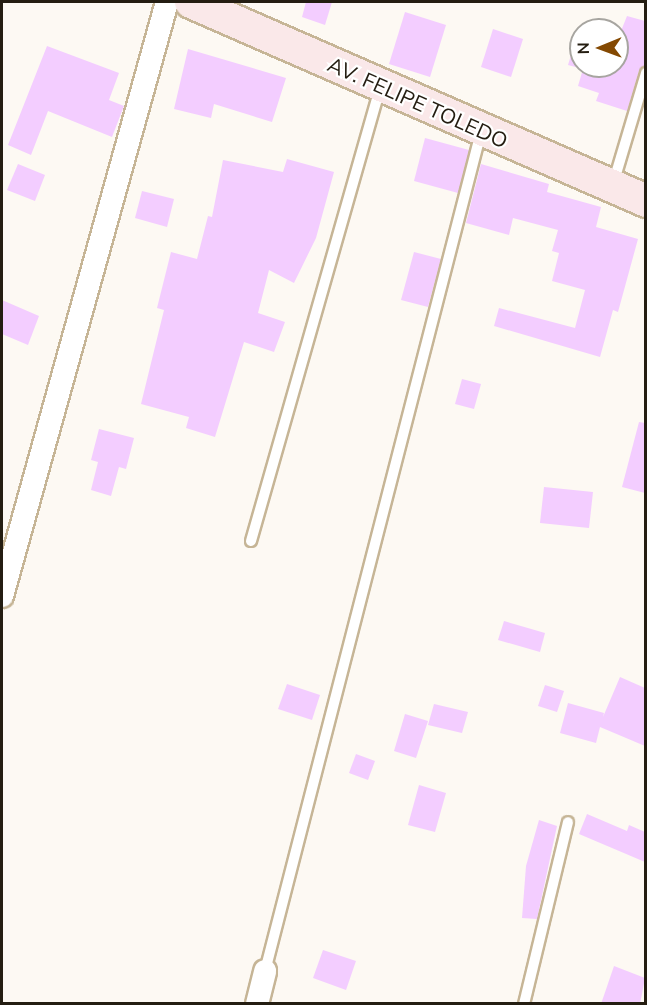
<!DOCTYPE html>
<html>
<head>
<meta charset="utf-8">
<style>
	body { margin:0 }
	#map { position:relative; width:647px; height:1005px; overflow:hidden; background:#fdf9f3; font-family:Mulish,sans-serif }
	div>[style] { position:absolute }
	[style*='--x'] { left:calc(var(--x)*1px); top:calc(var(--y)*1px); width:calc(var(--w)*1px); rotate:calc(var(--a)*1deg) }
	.building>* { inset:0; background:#f3cdff }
	.roads { filter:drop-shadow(2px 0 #c6b596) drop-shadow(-2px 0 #c6b596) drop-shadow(0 2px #c6b596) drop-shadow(0 -2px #c6b596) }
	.service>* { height:10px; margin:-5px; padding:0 5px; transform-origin:5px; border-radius:5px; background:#fff }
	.minor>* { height:22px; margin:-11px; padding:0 11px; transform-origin:11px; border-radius:11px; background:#fff }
	.secondary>* { height:32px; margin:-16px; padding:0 16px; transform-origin:16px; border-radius:16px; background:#fae8e9 }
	span { translate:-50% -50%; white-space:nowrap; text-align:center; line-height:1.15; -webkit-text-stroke:4.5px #fff; paint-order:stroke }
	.street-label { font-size:21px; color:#241d11 }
	.frame { position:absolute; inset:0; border:3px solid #241d11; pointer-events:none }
	.north { position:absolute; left:569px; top:18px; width:60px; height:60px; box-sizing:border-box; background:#fff; border:2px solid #a7a5a0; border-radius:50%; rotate:269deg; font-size:16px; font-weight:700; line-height:24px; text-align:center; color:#241d11 }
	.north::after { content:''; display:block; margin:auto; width:21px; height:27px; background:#844902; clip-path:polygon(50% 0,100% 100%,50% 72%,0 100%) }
</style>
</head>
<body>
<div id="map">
	<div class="building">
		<i style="clip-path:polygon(306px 2px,332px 2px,325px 25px,302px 17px)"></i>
		<i style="clip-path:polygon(405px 12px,446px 25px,430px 77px,389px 64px)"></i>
		<i style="clip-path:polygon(627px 16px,645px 21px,645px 66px,639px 71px,627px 111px,596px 101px,599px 93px,578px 86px,583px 69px,568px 65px,579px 29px,583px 30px,581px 66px,617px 66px,617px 41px)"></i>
		<i style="clip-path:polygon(493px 29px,523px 39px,511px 77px,481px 67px)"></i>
		<i style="clip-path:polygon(47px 46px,119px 73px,109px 100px,124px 106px,112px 137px,48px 111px,31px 155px,8px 145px)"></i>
		<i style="clip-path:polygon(188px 49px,286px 78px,272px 122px,214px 104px,211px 118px,174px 109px)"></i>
		<i style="clip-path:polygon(425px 138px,469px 150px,458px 193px,414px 181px)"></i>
		<i style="clip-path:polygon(287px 159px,334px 172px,316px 238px,294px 283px,269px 270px,258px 313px,285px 322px,274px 352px,244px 342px,215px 437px,186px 428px,189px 417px,141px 404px,164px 310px,157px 308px,171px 252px,197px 259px,208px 216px,212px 217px,223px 160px,283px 172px)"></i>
		<i style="clip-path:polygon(18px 164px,45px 175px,35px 201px,7px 190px)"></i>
		<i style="clip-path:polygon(481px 164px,549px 184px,547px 192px,601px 207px,596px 227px,638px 239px,618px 312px,613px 310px,600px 357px,494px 326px,499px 308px,575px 328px,585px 290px,552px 281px,559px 253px,552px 251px,558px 230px,513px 218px,509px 235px,466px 223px)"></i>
		<i style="clip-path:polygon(142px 191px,174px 199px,167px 227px,135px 218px)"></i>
		<i style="clip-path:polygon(414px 252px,441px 259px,428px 307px,401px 300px)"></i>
		<i style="clip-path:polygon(2px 300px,39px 316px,28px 345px,2px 334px)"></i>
		<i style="clip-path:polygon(462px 379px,481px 384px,474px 409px,455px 404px)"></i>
		<i style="clip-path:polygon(639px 422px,645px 423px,645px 493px,622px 487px)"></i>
		<i style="clip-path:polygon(99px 429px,134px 438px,126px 469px,119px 467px,111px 496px,91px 490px,98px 462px,91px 460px)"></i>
		<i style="clip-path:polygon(544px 487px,593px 492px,589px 528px,540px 523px)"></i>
		<i style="clip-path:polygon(504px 621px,545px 633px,540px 652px,498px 640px)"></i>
		<i style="clip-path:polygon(620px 677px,645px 688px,645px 746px,600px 727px,596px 743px,560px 733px,568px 703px,604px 713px,603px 717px)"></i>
		<i style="clip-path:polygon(287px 684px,320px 695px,312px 720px,278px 709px)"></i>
		<i style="clip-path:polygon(545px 685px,564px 691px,557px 712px,538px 706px)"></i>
		<i style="clip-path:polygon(434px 704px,468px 712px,462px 733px,428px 725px)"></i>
		<i style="clip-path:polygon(405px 714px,428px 721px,416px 758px,394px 751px)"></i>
		<i style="clip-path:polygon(356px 754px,375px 761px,368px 780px,349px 773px)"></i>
		<i style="clip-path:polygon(419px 785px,446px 793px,435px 832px,408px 825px)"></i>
		<i style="clip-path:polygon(587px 814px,627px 831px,629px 825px,645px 832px,645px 862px,579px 834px)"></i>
		<i style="clip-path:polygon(539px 820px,557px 826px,537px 919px,522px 918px,526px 866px)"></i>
		<i style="clip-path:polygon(323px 950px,356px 961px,346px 990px,313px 978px)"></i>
		<i style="clip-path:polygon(614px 966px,645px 978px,640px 1004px,601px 1004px)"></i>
	</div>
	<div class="roads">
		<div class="service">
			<i style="--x:613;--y:184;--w:116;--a:-73.4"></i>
			<i style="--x:251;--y:541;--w:471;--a:-74.1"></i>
			<i style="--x:265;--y:971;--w:866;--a:-75.56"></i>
			<i style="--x:524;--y:1004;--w:187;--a:-76.4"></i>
		</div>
		<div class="minor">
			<i style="--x:2;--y:596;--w:616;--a:-74.48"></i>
			<i style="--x:257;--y:1004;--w:34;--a:-76"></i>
		</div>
		<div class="secondary">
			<i style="--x:191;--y:2;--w:497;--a:23.6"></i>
		</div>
	</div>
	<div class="street-label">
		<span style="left:418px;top:102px;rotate:24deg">AV. FELIPE TOLEDO</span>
	</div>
	<div class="frame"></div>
	<div class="north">N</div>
</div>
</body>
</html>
